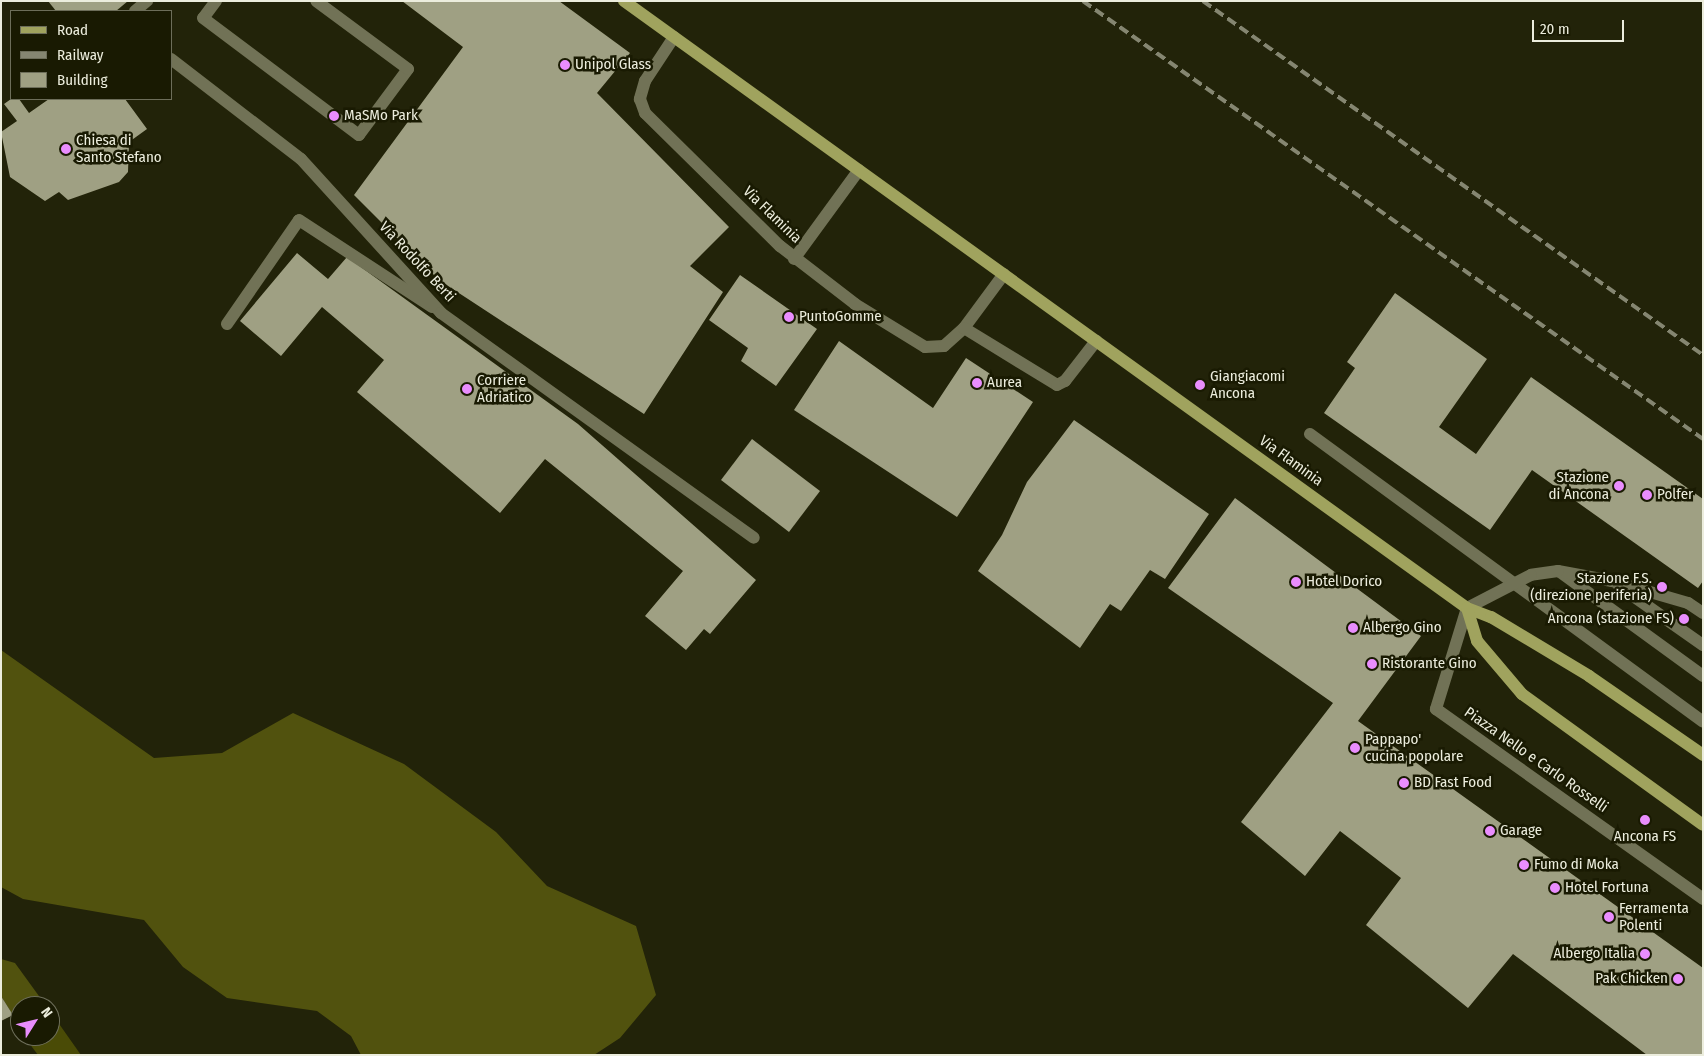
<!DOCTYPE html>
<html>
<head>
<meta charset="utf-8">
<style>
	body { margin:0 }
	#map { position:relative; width:1704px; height:1056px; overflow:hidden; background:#222309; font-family:"Fira Sans Condensed",sans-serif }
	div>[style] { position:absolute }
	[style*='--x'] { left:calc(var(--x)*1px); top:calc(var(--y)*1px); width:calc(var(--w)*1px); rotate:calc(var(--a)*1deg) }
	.green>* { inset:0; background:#4a4b06 }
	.forest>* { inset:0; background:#51520e }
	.building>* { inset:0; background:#9fa083 }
	.service>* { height:12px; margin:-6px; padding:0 6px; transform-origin:6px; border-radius:6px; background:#717256 }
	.minor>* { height:12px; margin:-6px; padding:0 6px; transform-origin:6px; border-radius:6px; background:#717256 }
	.primary>* { height:12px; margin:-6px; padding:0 6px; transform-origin:6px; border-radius:6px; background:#a0a35e }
	.rail>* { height:4px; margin-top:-2px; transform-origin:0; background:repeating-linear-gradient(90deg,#858671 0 10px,transparent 0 15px) }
	.dots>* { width:14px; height:14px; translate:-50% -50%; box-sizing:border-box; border:2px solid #191a02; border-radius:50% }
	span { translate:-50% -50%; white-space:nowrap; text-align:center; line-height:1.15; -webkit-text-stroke:5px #191a02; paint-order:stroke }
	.poi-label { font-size:15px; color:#eceddd }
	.left { translate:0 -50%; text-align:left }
	.right { translate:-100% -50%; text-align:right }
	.street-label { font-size:15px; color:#eceddd }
	.frame { position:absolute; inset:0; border:2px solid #eceddd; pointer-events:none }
	.legend { position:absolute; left:10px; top:10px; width:162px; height:90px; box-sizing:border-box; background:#191a02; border:1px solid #6d6e5a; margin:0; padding:6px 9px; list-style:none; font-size:15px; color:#eceddd }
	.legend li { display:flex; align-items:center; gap:10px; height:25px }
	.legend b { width:25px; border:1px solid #6d6e5a }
	.north { position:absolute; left:10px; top:996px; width:50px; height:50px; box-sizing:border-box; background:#191a02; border:1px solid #6d6e5a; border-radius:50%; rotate:54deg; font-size:14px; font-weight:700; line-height:20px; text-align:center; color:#eceddd }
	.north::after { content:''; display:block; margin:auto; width:18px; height:22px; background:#e98dfd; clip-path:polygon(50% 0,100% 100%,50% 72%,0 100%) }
	.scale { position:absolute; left:1532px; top:20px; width:92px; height:22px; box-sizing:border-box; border:2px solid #eceddd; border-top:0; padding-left:6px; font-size:15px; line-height:18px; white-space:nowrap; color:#eceddd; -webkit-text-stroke:4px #191a02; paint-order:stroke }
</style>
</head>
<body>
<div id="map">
	<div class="green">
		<i style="clip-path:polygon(50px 1011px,81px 1055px,38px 1055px,32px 1047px,25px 1036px,50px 1036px)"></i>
	</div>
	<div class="forest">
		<i style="clip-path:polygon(1px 650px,154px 758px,222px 753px,293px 713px,404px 764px,496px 832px,547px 886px,636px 926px,656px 995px,620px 1038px,594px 1055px,361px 1055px,351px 1036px,317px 1011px,227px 998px,183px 967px,144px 920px,23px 899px,1px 887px)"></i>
		<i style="clip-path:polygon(1px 959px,15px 963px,44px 1003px,20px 1006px,20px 1012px,13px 1015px,1px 996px)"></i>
	</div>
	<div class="building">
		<i style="clip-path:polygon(48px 1px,128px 1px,116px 11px,56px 11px)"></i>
		<i style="clip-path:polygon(402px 1px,559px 1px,630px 53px,597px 93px,729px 227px,690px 266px,723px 292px,644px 414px,439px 280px,354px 195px,463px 47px)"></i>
		<i style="clip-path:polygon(11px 99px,19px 99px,29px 113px,49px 99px,125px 99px,147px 129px,129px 142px,128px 172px,119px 182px,68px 200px,59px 192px,45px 201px,10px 177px,1px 132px,17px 121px,4px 104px)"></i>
		<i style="clip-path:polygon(297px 253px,328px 279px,347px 257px,578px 424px,756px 580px,710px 634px,704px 629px,686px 650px,645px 616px,683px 571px,545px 459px,500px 513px,357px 392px,384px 360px,322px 307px,281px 356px,240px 321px)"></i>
		<i style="clip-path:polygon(740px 275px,817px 329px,776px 386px,741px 361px,748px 348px,709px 320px)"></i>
		<i style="clip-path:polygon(1395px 293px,1487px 359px,1439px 427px,1476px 454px,1531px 377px,1703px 499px,1703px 581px,1698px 588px,1532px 470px,1490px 530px,1324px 413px,1355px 368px,1347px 362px)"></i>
		<i style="clip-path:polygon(839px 341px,933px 408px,966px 358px,1033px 402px,957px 517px,794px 410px)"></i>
		<i style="clip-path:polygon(1074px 420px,1209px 514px,1165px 579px,1150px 570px,1121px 611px,1110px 604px,1080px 648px,978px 571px,1002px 535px,1027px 482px)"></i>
		<i style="clip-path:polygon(752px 439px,820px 491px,789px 532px,721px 480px)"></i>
		<i style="clip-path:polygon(1235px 498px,1421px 636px,1358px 721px,1703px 968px,1703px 1055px,1647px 1055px,1513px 954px,1468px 1008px,1366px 925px,1401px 878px,1340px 831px,1305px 876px,1241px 822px,1333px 703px,1168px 588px)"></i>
		<i style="clip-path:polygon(1px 996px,13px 1015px,1px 1021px)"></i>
	</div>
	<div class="service">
		<i style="--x:216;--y:1;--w:21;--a:127"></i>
		<i style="--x:203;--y:18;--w:195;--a:36.9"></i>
		<i style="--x:359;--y:135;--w:82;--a:-53.4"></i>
		<i style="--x:408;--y:69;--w:114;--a:-143.5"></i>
		<i style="--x:674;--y:37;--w:53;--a:123.4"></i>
		<i style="--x:645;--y:81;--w:19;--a:106"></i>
		<i style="--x:640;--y:99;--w:15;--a:70"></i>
		<i style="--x:645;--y:113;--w:190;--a:44.6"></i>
		<i style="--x:780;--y:246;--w:95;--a:37.7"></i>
		<i style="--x:855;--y:304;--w:82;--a:31.6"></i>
		<i style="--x:925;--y:347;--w:19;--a:-3"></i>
		<i style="--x:944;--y:346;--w:27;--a:-42"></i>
		<i style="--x:964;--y:328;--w:67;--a:-53.5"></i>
		<i style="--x:794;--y:259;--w:110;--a:-53.9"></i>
		<i style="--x:227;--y:324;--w:126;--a:-55.3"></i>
		<i style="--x:299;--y:220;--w:159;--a:33.2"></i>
		<i style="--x:964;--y:328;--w:109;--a:31.5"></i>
		<i style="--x:1057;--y:385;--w:9;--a:-27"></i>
		<i style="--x:1065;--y:381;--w:51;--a:-52.2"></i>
		<i style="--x:1310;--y:434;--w:487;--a:36.2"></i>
		<i style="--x:1560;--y:572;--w:177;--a:36"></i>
		<i style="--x:1619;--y:586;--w:103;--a:35.1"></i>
		<i style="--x:1703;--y:613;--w:18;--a:-146"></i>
		<i style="--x:1688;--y:603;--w:79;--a:-163.9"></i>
		<i style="--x:1612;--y:581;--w:55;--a:-169.5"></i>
		<i style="--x:1558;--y:571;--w:27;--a:172"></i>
		<i style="--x:1531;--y:575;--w:72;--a:152.7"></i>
		<i style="--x:1467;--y:608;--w:106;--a:107.1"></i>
		<i style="--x:1436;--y:709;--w:328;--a:35.4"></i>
	</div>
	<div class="minor">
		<i style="--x:135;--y:11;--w:16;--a:-40"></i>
		<i style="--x:171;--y:59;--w:164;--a:37.6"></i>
		<i style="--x:301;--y:159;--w:208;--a:47.7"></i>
		<i style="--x:441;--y:313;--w:385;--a:35.7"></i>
	</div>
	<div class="primary">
		<i style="--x:624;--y:1;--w:1039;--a:35.76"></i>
		<i style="--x:1467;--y:608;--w:26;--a:21"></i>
		<i style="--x:1491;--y:617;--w:114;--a:31"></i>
		<i style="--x:1589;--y:676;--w:139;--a:34.7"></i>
		<i style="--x:1467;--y:608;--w:34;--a:73"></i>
		<i style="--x:1477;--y:641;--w:70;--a:49.7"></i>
		<i style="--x:1522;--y:694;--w:223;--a:35.9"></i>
	</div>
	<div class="rail">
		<i style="--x:1083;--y:1;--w:759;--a:35.24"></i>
		<i style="--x:1203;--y:1;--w:613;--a:35.3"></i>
	</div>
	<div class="dots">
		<i style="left:565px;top:65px;background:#e98dfd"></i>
		<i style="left:334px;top:116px;background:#e98dfd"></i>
		<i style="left:66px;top:149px;background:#e98dfd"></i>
		<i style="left:789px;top:317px;background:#e98dfd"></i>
		<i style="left:977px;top:383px;background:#e98dfd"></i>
		<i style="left:1200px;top:385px;background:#e98dfd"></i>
		<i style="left:467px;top:389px;background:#e98dfd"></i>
		<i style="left:1619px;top:486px;background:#e98dfd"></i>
		<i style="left:1647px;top:495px;background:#e98dfd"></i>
		<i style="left:1296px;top:582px;background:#e98dfd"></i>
		<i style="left:1662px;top:587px;background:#e98dfd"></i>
		<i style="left:1684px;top:619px;background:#e98dfd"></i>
		<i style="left:1353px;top:628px;background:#e98dfd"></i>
		<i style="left:1372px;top:664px;background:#e98dfd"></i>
		<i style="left:1355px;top:748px;background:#e98dfd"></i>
		<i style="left:1404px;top:783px;background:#e98dfd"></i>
		<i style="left:1645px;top:820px;background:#e98dfd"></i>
		<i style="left:1490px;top:831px;background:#e98dfd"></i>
		<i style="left:1524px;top:865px;background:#e98dfd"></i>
		<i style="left:1555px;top:888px;background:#e98dfd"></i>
		<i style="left:1609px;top:917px;background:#e98dfd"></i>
		<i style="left:1645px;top:954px;background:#e98dfd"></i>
		<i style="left:1678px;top:979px;background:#e98dfd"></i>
	</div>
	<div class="poi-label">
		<span class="left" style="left:575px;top:65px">Unipol Glass</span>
		<span class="left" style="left:344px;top:116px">MaSMo Park</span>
		<span class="left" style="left:76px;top:149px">Chiesa di<br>Santo Stefano</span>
		<span class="left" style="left:799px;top:317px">PuntoGomme</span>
		<span class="left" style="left:1210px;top:385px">Giangiacomi<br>Ancona</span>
		<span class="left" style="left:477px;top:389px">Corriere<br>Adriatico</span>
		<span class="left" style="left:987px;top:383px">Aurea</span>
		<span class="right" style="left:1609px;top:486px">Stazione<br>di Ancona</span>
		<span class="left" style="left:1657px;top:495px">Polfer</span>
		<span class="right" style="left:1652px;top:587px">Stazione F.S.<br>(direzione periferia)</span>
		<span class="left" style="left:1306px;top:582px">Hotel Dorico</span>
		<span class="right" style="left:1674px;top:619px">Ancona (stazione FS)</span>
		<span class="left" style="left:1363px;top:628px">Albergo Gino</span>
		<span class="left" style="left:1382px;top:664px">Ristorante Gino</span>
		<span class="left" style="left:1365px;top:748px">Pappapo'<br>cucina popolare</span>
		<span class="left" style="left:1414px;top:783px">BD Fast Food</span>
		<span class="left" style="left:1500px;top:831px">Garage</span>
		<span style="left:1645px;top:837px">Ancona FS</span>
		<span class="left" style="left:1534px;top:865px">Fumo di Moka</span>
		<span class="left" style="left:1565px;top:888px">Hotel Fortuna</span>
		<span class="left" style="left:1619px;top:917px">Ferramenta<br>Polenti</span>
		<span class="right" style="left:1635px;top:954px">Albergo Italia</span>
		<span class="right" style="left:1668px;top:979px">Pak Chicken</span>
	</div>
	<div class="street-label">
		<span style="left:772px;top:215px;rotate:44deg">Via Flaminia</span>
		<span style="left:417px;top:262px;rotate:47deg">Via Rodolfo Berti</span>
		<span style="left:1291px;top:461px;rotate:36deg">Via Flaminia</span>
		<span style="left:1536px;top:760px;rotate:35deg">Piazza Nello e Carlo Rosselli</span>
	</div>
	<div class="frame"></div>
	<ul class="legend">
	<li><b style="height:6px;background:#a0a35e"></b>Road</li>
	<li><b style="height:6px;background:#858671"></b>Railway</li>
	<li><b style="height:14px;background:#9fa083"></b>Building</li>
	</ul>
	<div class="north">N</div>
	<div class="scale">20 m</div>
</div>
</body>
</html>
